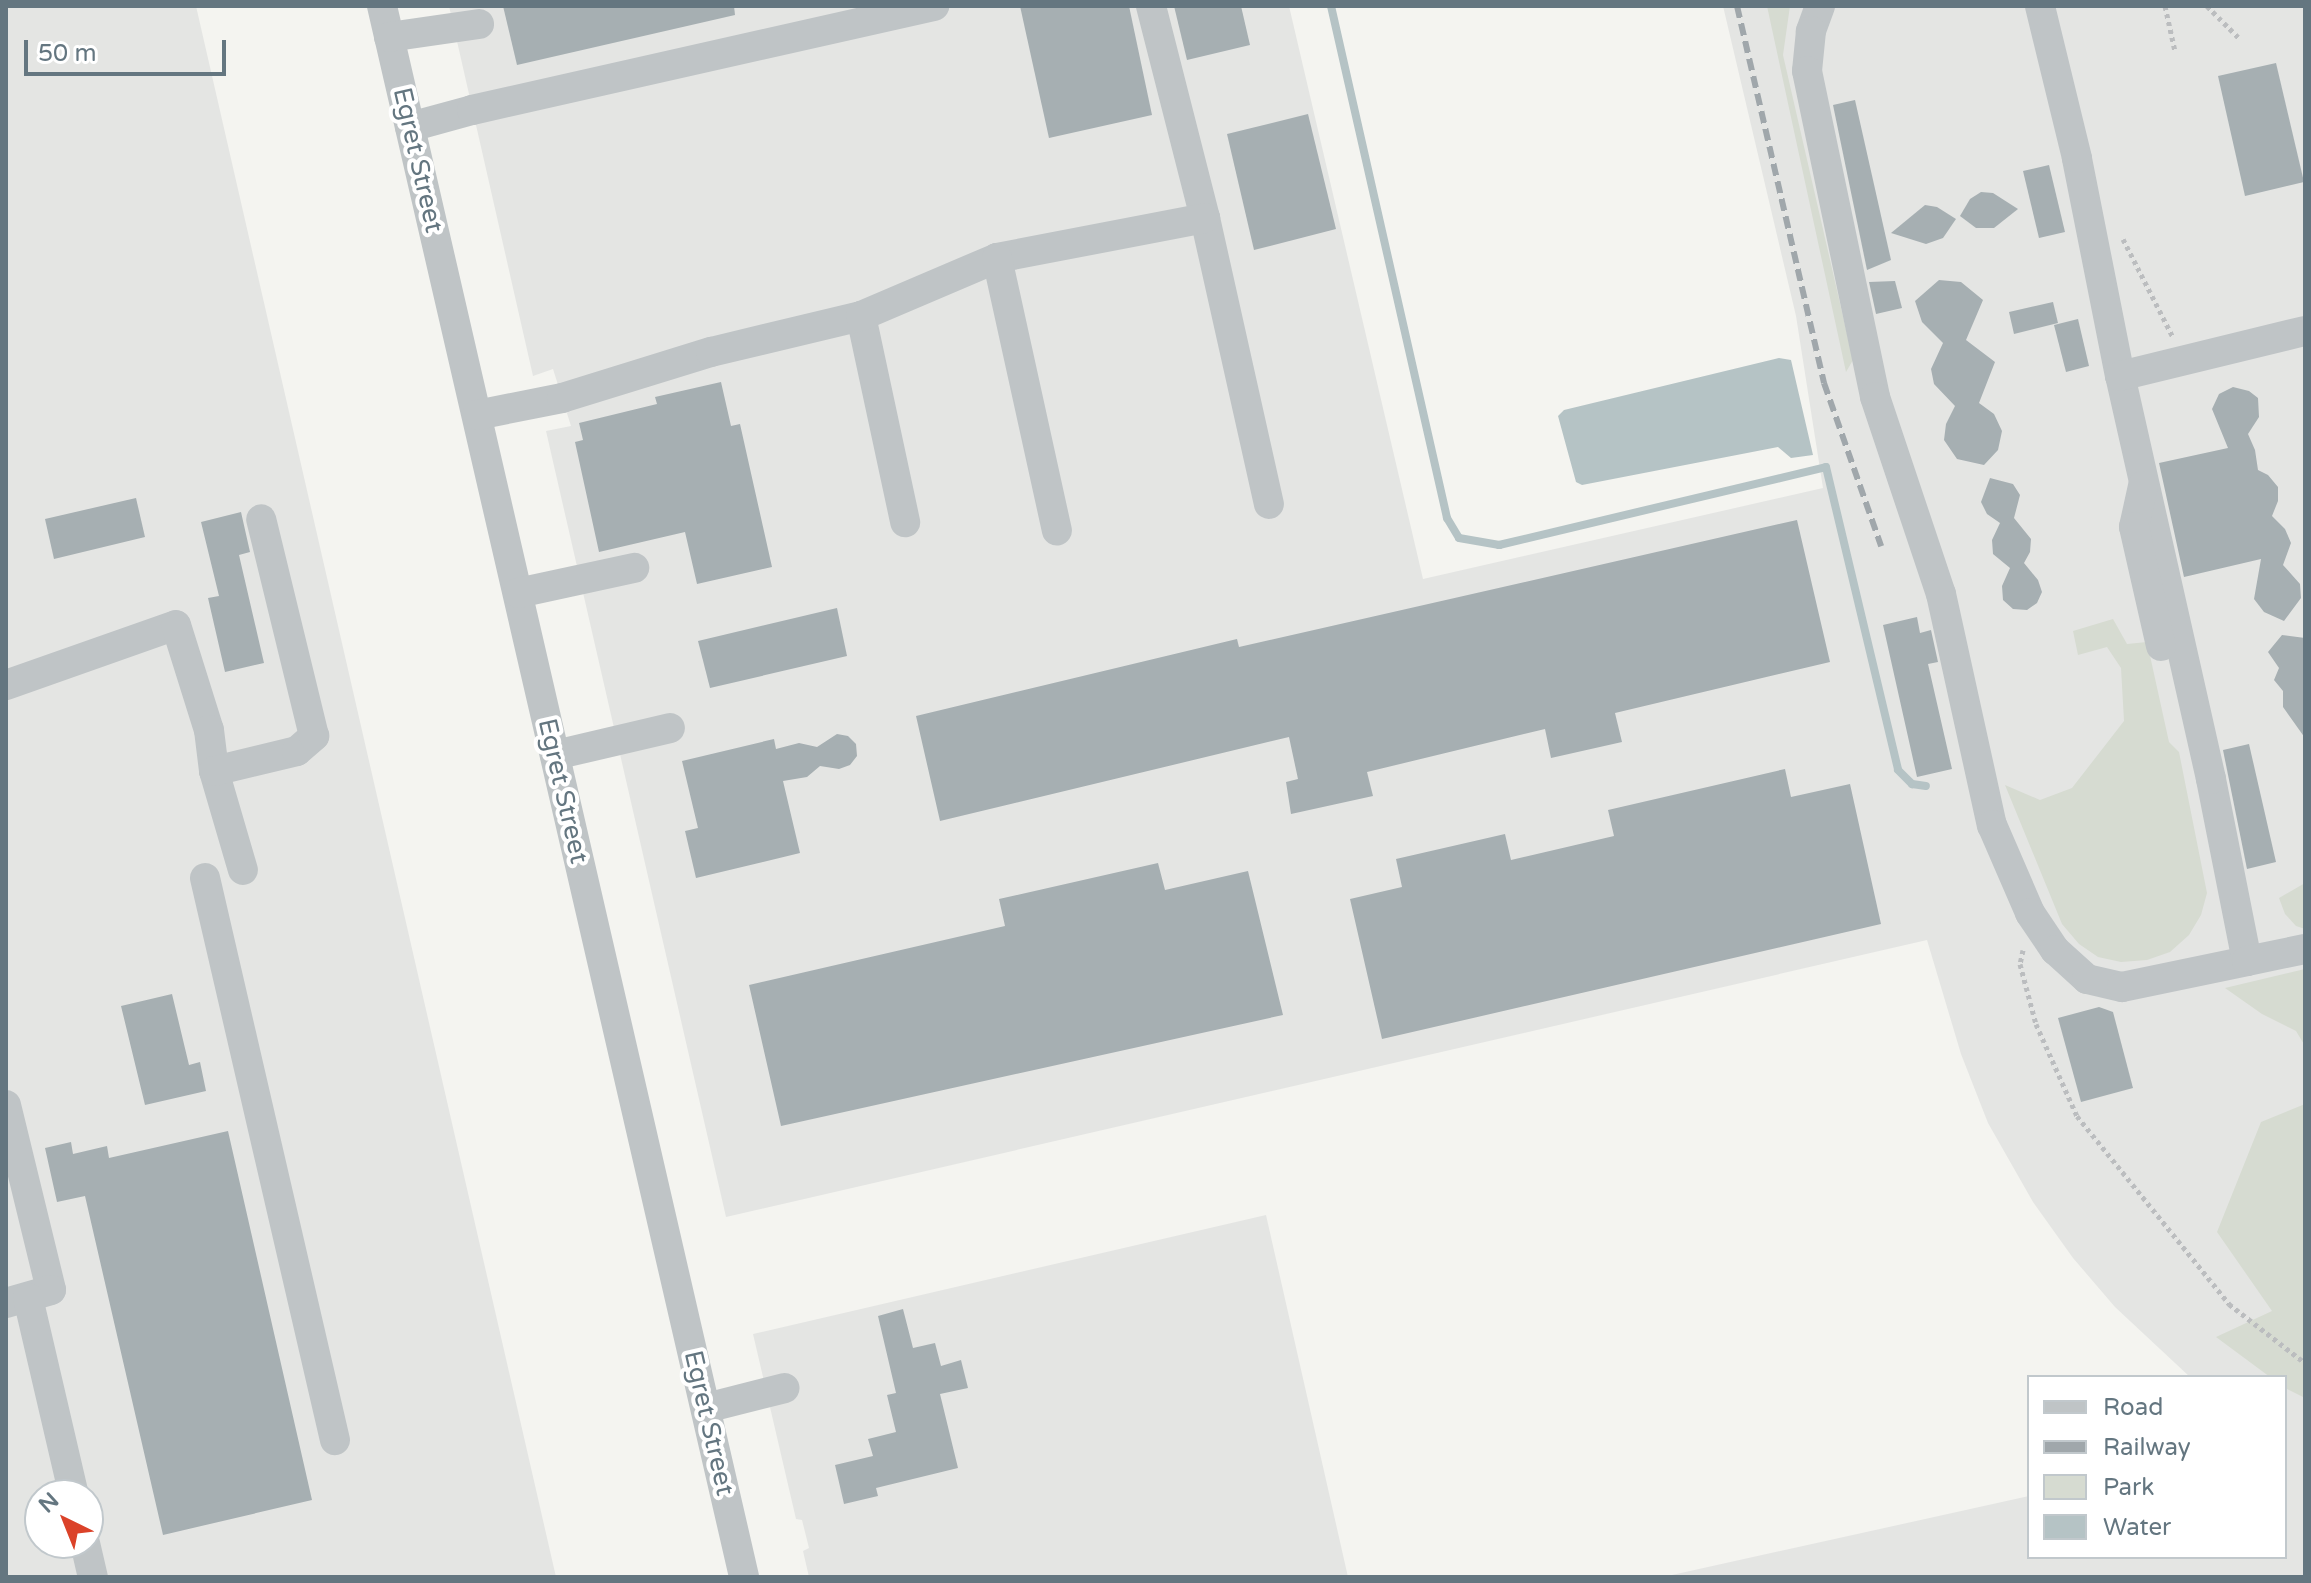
<!DOCTYPE html>
<html>
<head>
<meta charset="utf-8">
<style>
  body { margin:0 }
  #map { position:relative; width:2311px; height:1583px; overflow:hidden; background:#f4f4f0; font-family:"Varela Round",sans-serif }
  div>[style] { position:absolute }
  .built>* { inset:0; background:#e4e5e3 }
  .green>* { inset:0; background:#d6dbd1 }
  .water>* { inset:0; background:#b5c3c5 }
  .stream>* { height:8px; margin:-4px; padding:0 4px; transform-origin:4px; border-radius:4px; background:#b5c3c5 }
  .building>* { inset:0; background:#a6afb2 }
  .path>* { height:5px; margin-top:-2.5px; transform-origin:0; background:repeating-linear-gradient(90deg,#bbbdbf 0 4px,transparent 0 8px) }
  .minor>* { height:30px; margin:-15px; padding:0 15px; transform-origin:15px; border-radius:15px; background:#bfc4c6 }
  .rail>* { height:6px; margin-top:-3px; transform-origin:0; background:repeating-linear-gradient(90deg,#a0a7ab 0 12px,transparent 0 18px) }
  span { translate:-50% -50%; white-space:nowrap; text-align:center; line-height:1.15; -webkit-text-stroke:8px #fff; paint-order:stroke }
  .street-label { font-size:26px; color:#647680 }
  .frame { position:absolute; inset:0; border:8px solid #647680; pointer-events:none }
  .legend { position:absolute; left:2027px; top:1375px; width:260px; height:184px; box-sizing:border-box; background:#fff; border:2px solid #c1c8cc; margin:0; padding:10px 14px; list-style:none; font-size:24px; color:#647680 }
  .legend li { display:flex; align-items:center; gap:16px; height:40px }
  .legend b { width:40px; border:2px solid #c1c8cc }
  .north { position:absolute; left:24px; top:1479px; width:80px; height:80px; box-sizing:border-box; background:#fff; border:2px solid #c1c8cc; border-radius:50%; rotate:317deg; font-size:22px; font-weight:700; line-height:32px; text-align:center; color:#647680 }
  .north::after { content:''; display:block; margin:auto; width:28px; height:36px; background:#db4229; clip-path:polygon(50% 0,100% 100%,50% 72%,0 100%) }
  .scale { position:absolute; left:24px; top:40px; width:202px; height:36px; box-sizing:border-box; border:4px solid #647680; border-top:0; padding-left:10px; font-size:24px; line-height:28px; white-space:nowrap; color:#647680; -webkit-text-stroke:6px #fff; paint-order:stroke }
</style>
</head>
<body>
<div id="map">
  <div class="built">
    <div style="clip-path:polygon(evenodd,6px 6px,196px 6px,556px 1577px,6px 1577px,6px 6px,40px 1495px,88px 1495px,88px 1543px,40px 1543px,40px 1495px)"></div>
    <div style="clip-path:polygon(449px 6px,1289px 6px,1423px 579px,1823px 488px,1796px 316px,1723px 6px,2305px 6px,2305px 1577px,1663px 1577px,2029px 1496px,2029px 1557px,2285px 1557px,2285px 1377px,2190px 1377px,2115px 1307px,2073px 1258px,2033px 1202px,1988px 1123px,1961px 1054px,1927px 940px,726px 1217px,546px 431px,571px 426px,553px 369px,533px 376px)"></div>
    <div style="clip-path:polygon(1266px 1215px,1348px 1577px,809px 1577px,803px 1551px,809px 1548px,802px 1520px,796px 1519px,753px 1334px)"></div>
  </div>
  <div class="green">
    <div style="clip-path:polygon(1767px 6px,1790px 6px,1783px 55px,1853px 360px,1846px 372px)"></div>
    <div style="clip-path:polygon(2113px 619px,2127px 644px,2147px 642px,2169px 742px,2179px 752px,2207px 893px,2201px 915px,2189px 935px,2170px 952px,2147px 960px,2121px 962px,2098px 957px,2079px 944px,2062px 924px,2005px 785px,2040px 800px,2072px 788px,2124px 721px,2121px 668px,2107px 647px,2078px 655px,2073px 631px)"></div>
    <div style="clip-path:polygon(2305px 883px,2305px 929px,2296px 926px,2285px 914px,2279px 898px)"></div>
    <div style="clip-path:polygon(2305px 969px,2305px 1046px,2296px 1031px,2262px 1014px,2225px 988px)"></div>
    <div style="clip-path:polygon(2305px 1104px,2305px 1398px,2285px 1388px,2285px 1377px,2270px 1377px,2216px 1337px,2272px 1311px,2217px 1232px,2261px 1122px)"></div>
  </div>
  <div class="water">
    <div style="clip-path:polygon(1779px 358px,1791px 360px,1813px 455px,1791px 458px,1778px 447px,1582px 485px,1576px 482px,1558px 416px,1564px 410px)"></div>
  </div>
  <div class="stream">
    <div style="left:1331px;top:6px;width:525px;rotate:77.23deg"></div>
    <div style="left:1447px;top:518px;width:23px;rotate:59deg"></div>
    <div style="left:1459px;top:538px;width:41px;rotate:9.9deg"></div>
    <div style="left:1499px;top:545px;width:336px;rotate:-13.4deg"></div>
    <div style="left:1826px;top:467px;width:311px;rotate:76.6deg"></div>
    <div style="left:1898px;top:770px;width:20px;rotate:45deg"></div>
    <div style="left:1912px;top:784px;width:14px;rotate:8deg"></div>
  </div>
  <div class="building">
    <div style="clip-path:polygon(503px 6px,734px 6px,735px 15px,517px 65px)"></div>
    <div style="clip-path:polygon(1020px 6px,1129px 6px,1152px 115px,1049px 138px)"></div>
    <div style="clip-path:polygon(1174px 6px,1241px 6px,1250px 45px,1187px 60px)"></div>
    <div style="clip-path:polygon(2276px 63px,2304px 182px,2245px 196px,2218px 76px)"></div>
    <div style="clip-path:polygon(1855px 100px,1891px 260px,1867px 270px,1833px 105px)"></div>
    <div style="clip-path:polygon(1308px 114px,1336px 229px,1254px 250px,1227px 134px)"></div>
    <div style="clip-path:polygon(2049px 165px,2065px 232px,2039px 238px,2023px 171px)"></div>
    <div style="clip-path:polygon(1981px 192px,1993px 193px,2018px 209px,1994px 228px,1976px 228px,1960px 216px,1970px 199px)"></div>
    <div style="clip-path:polygon(1925px 205px,1937px 207px,1956px 219px,1943px 238px,1926px 244px,1891px 233px)"></div>
    <div style="clip-path:polygon(1939px 280px,1961px 282px,1983px 300px,1966px 340px,1995px 362px,1979px 403px,1994px 414px,2002px 431px,1998px 450px,1984px 465px,1957px 459px,1944px 440px,1946px 424px,1955px 406px,1934px 384px,1931px 369px,1943px 343px,1922px 322px,1915px 301px)"></div>
    <div style="clip-path:polygon(1895px 281px,1902px 308px,1876px 314px,1869px 282px)"></div>
    <div style="clip-path:polygon(2053px 302px,2058px 323px,2014px 334px,2009px 312px)"></div>
    <div style="clip-path:polygon(2078px 319px,2089px 366px,2066px 372px,2054px 325px)"></div>
    <div style="clip-path:polygon(721px 382px,731px 426px,740px 424px,772px 567px,697px 584px,685px 532px,599px 552px,575px 442px,583px 440px,579px 423px,657px 404px,655px 397px)"></div>
    <div style="clip-path:polygon(2233px 387px,2249px 391px,2258px 398px,2259px 417px,2248px 434px,2255px 450px,2258px 470px,2268px 475px,2278px 487px,2278px 501px,2272px 516px,2285px 529px,2291px 543px,2283px 565px,2300px 584px,2301px 598px,2284px 621px,2264px 612px,2254px 599px,2261px 559px,2184px 577px,2159px 463px,2228px 448px,2212px 409px,2219px 394px)"></div>
    <div style="clip-path:polygon(1990px 478px,2013px 484px,2020px 495px,2014px 518px,2031px 539px,2030px 552px,2024px 563px,2038px 580px,2042px 592px,2037px 603px,2027px 610px,2013px 609px,2003px 600px,2002px 586px,2010px 568px,1993px 554px,1992px 540px,2000px 523px,1987px 514px,1981px 502px)"></div>
    <div style="clip-path:polygon(136px 498px,145px 537px,54px 559px,45px 519px)"></div>
    <div style="clip-path:polygon(241px 512px,250px 552px,239px 555px,264px 663px,225px 672px,208px 598px,219px 596px,201px 522px)"></div>
    <div style="clip-path:polygon(1797px 520px,1830px 662px,1615px 713px,1622px 742px,1551px 758px,1545px 729px,1367px 772px,1373px 796px,1291px 814px,1286px 782px,1298px 779px,1289px 737px,940px 821px,916px 716px,1237px 639px,1239px 647px)"></div>
    <div style="clip-path:polygon(837px 608px,847px 656px,710px 688px,698px 641px)"></div>
    <div style="clip-path:polygon(1917px 617px,1920px 633px,1931px 630px,1938px 662px,1928px 664px,1952px 769px,1917px 777px,1883px 625px)"></div>
    <div style="clip-path:polygon(2282px 635px,2305px 638px,2305px 738px,2283px 707px,2283px 691px,2274px 680px,2279px 668px,2268px 652px)"></div>
    <div style="clip-path:polygon(837px 734px,848px 736px,856px 744px,857px 756px,850px 765px,839px 769px,820px 766px,807px 777px,783px 781px,800px 853px,696px 878px,685px 831px,698px 828px,682px 761px,774px 739px,776px 749px,799px 743px,817px 747px)"></div>
    <div style="clip-path:polygon(2249px 744px,2276px 862px,2247px 869px,2223px 750px)"></div>
    <div style="clip-path:polygon(1785px 769px,1791px 797px,1850px 784px,1881px 924px,1382px 1039px,1350px 899px,1402px 887px,1396px 859px,1505px 834px,1511px 860px,1614px 836px,1608px 810px)"></div>
    <div style="clip-path:polygon(1158px 863px,1165px 890px,1248px 871px,1283px 1015px,781px 1126px,749px 985px,1005px 926px,999px 899px)"></div>
    <div style="clip-path:polygon(172px 994px,189px 1065px,200px 1062px,206px 1091px,145px 1105px,121px 1006px)"></div>
    <div style="clip-path:polygon(2099px 1007px,2113px 1012px,2133px 1088px,2081px 1102px,2058px 1018px)"></div>
    <div style="clip-path:polygon(228px 1131px,312px 1500px,163px 1535px,85px 1196px,57px 1202px,45px 1148px,71px 1142px,73px 1154px,107px 1146px,109px 1158px)"></div>
    <div style="clip-path:polygon(903px 1309px,913px 1348px,935px 1343px,941px 1366px,961px 1360px,968px 1388px,940px 1394px,958px 1468px,876px 1488px,878px 1496px,844px 1504px,835px 1465px,873px 1456px,868px 1439px,896px 1432px,887px 1395px,896px 1393px,878px 1316px)"></div>
  </div>
  <div class="path">
    <div style="left:2165px;top:6px;width:46px;rotate:77.5deg"></div>
    <div style="left:2207px;top:6px;width:44px;rotate:45deg"></div>
    <div style="left:2123px;top:239px;width:110px;rotate:63deg"></div>
    <div style="left:2023px;top:950px;width:14px;rotate:102deg"></div>
    <div style="left:2020px;top:964px;width:62px;rotate:75.1deg"></div>
    <div style="left:2036px;top:1024px;width:101px;rotate:66deg"></div>
    <div style="left:2077px;top:1116px;width:242px;rotate:51deg"></div>
    <div style="left:2229px;top:1304px;width:96px;rotate:37.8deg"></div>
  </div>
  <div class="minor">
    <div style="left:382px;top:6px;width:1612px;rotate:77.02deg"></div>
    <div style="left:1151px;top:6px;width:219px;rotate:75.7deg"></div>
    <div style="left:1205px;top:218px;width:293px;rotate:77.4deg"></div>
    <div style="left:1820px;top:6px;width:27px;rotate:110deg"></div>
    <div style="left:1811px;top:31px;width:40px;rotate:95.7deg"></div>
    <div style="left:1807px;top:71px;width:333px;rotate:78.2deg"></div>
    <div style="left:1875px;top:397px;width:208px;rotate:71.5deg"></div>
    <div style="left:1941px;top:594px;width:237px;rotate:77.6deg"></div>
    <div style="left:1992px;top:825px;width:96px;rotate:66.6deg"></div>
    <div style="left:2030px;top:913px;width:45px;rotate:56deg"></div>
    <div style="left:2055px;top:950px;width:43px;rotate:42.2deg"></div>
    <div style="left:2087px;top:979px;width:36px;rotate:13deg"></div>
    <div style="left:2122px;top:987px;width:128px;rotate:-11.7deg"></div>
    <div style="left:2247px;top:961px;width:186px;rotate:-101.2deg"></div>
    <div style="left:2211px;top:779px;width:413px;rotate:-102.7deg"></div>
    <div style="left:2120px;top:376px;width:222px;rotate:-101.2deg"></div>
    <div style="left:2077px;top:158px;width:156px;rotate:-103.7deg"></div>
    <div style="left:389px;top:37px;width:91px;rotate:-8.2deg"></div>
    <div style="left:410px;top:127px;width:64px;rotate:-15.3deg"></div>
    <div style="left:472px;top:110px;width:474px;rotate:-12.7deg"></div>
    <div style="left:997px;top:258px;width:212px;rotate:-10.9deg"></div>
    <div style="left:861px;top:316px;width:211px;rotate:77.9deg"></div>
    <div style="left:2120px;top:376px;width:190px;rotate:-13.7deg"></div>
    <div style="left:477px;top:415px;width:87px;rotate:-11.3deg"></div>
    <div style="left:562px;top:398px;width:156px;rotate:-17.2deg"></div>
    <div style="left:711px;top:352px;width:154px;rotate:-13.5deg"></div>
    <div style="left:861px;top:316px;width:148px;rotate:-23.1deg"></div>
    <div style="left:997px;top:258px;width:279px;rotate:77.6deg"></div>
    <div style="left:2143px;top:486px;width:42px;rotate:102.4deg"></div>
    <div style="left:2134px;top:527px;width:122px;rotate:77.2deg"></div>
    <div style="left:518px;top:593px;width:119px;rotate:-12.2deg"></div>
    <div style="left:6px;top:685px;width:180px;rotate:-19.4deg"></div>
    <div style="left:176px;top:625px;width:110px;rotate:72.6deg"></div>
    <div style="left:209px;top:730px;width:41px;rotate:83deg"></div>
    <div style="left:214px;top:771px;width:103px;rotate:73.7deg"></div>
    <div style="left:555px;top:755px;width:118px;rotate:-13.2deg"></div>
    <div style="left:214px;top:771px;width:85px;rotate:-13.5deg"></div>
    <div style="left:297px;top:751px;width:23px;rotate:-41deg"></div>
    <div style="left:314px;top:736px;width:223px;rotate:-103.7deg"></div>
    <div style="left:205px;top:878px;width:577px;rotate:76.98deg"></div>
    <div style="left:2247px;top:961px;width:59px;rotate:-11.7deg"></div>
    <div style="left:6px;top:1105px;width:190px;rotate:76.3deg"></div>
    <div style="left:51px;top:1290px;width:47px;rotate:163.9deg"></div>
    <div style="left:28px;top:1298px;width:202px;rotate:76.9deg"></div>
    <div style="left:706px;top:1408px;width:81px;rotate:-14.2deg"></div>
    <div style="left:85px;top:1543px;width:35px;rotate:77deg"></div>
  </div>
  <div class="rail">
    <div style="left:1737px;top:6px;width:387px;rotate:77deg"></div>
    <div style="left:1824px;top:383px;width:173px;rotate:70.7deg"></div>
  </div>
  <div class="street-label">
    <span style="left:418px;top:160px;rotate:77deg">Egret Street</span>
    <span style="left:563px;top:791px;rotate:77deg">Egret Street</span>
    <span style="left:709px;top:1423px;rotate:77deg">Egret Street</span>
  </div>
  <div class="frame"></div>
  <ul class="legend">
  <li><b style="height:10px;background:#bfc4c6"></b>Road</li>
  <li><b style="height:10px;background:#a0a7ab"></b>Railway</li>
  <li><b style="height:22px;background:#d6dbd1"></b>Park</li>
  <li><b style="height:22px;background:#b5c3c5"></b>Water</li>
  </ul>
  <div class="north">N</div>
  <div class="scale">50 m</div>
</div>
</body>
</html>
